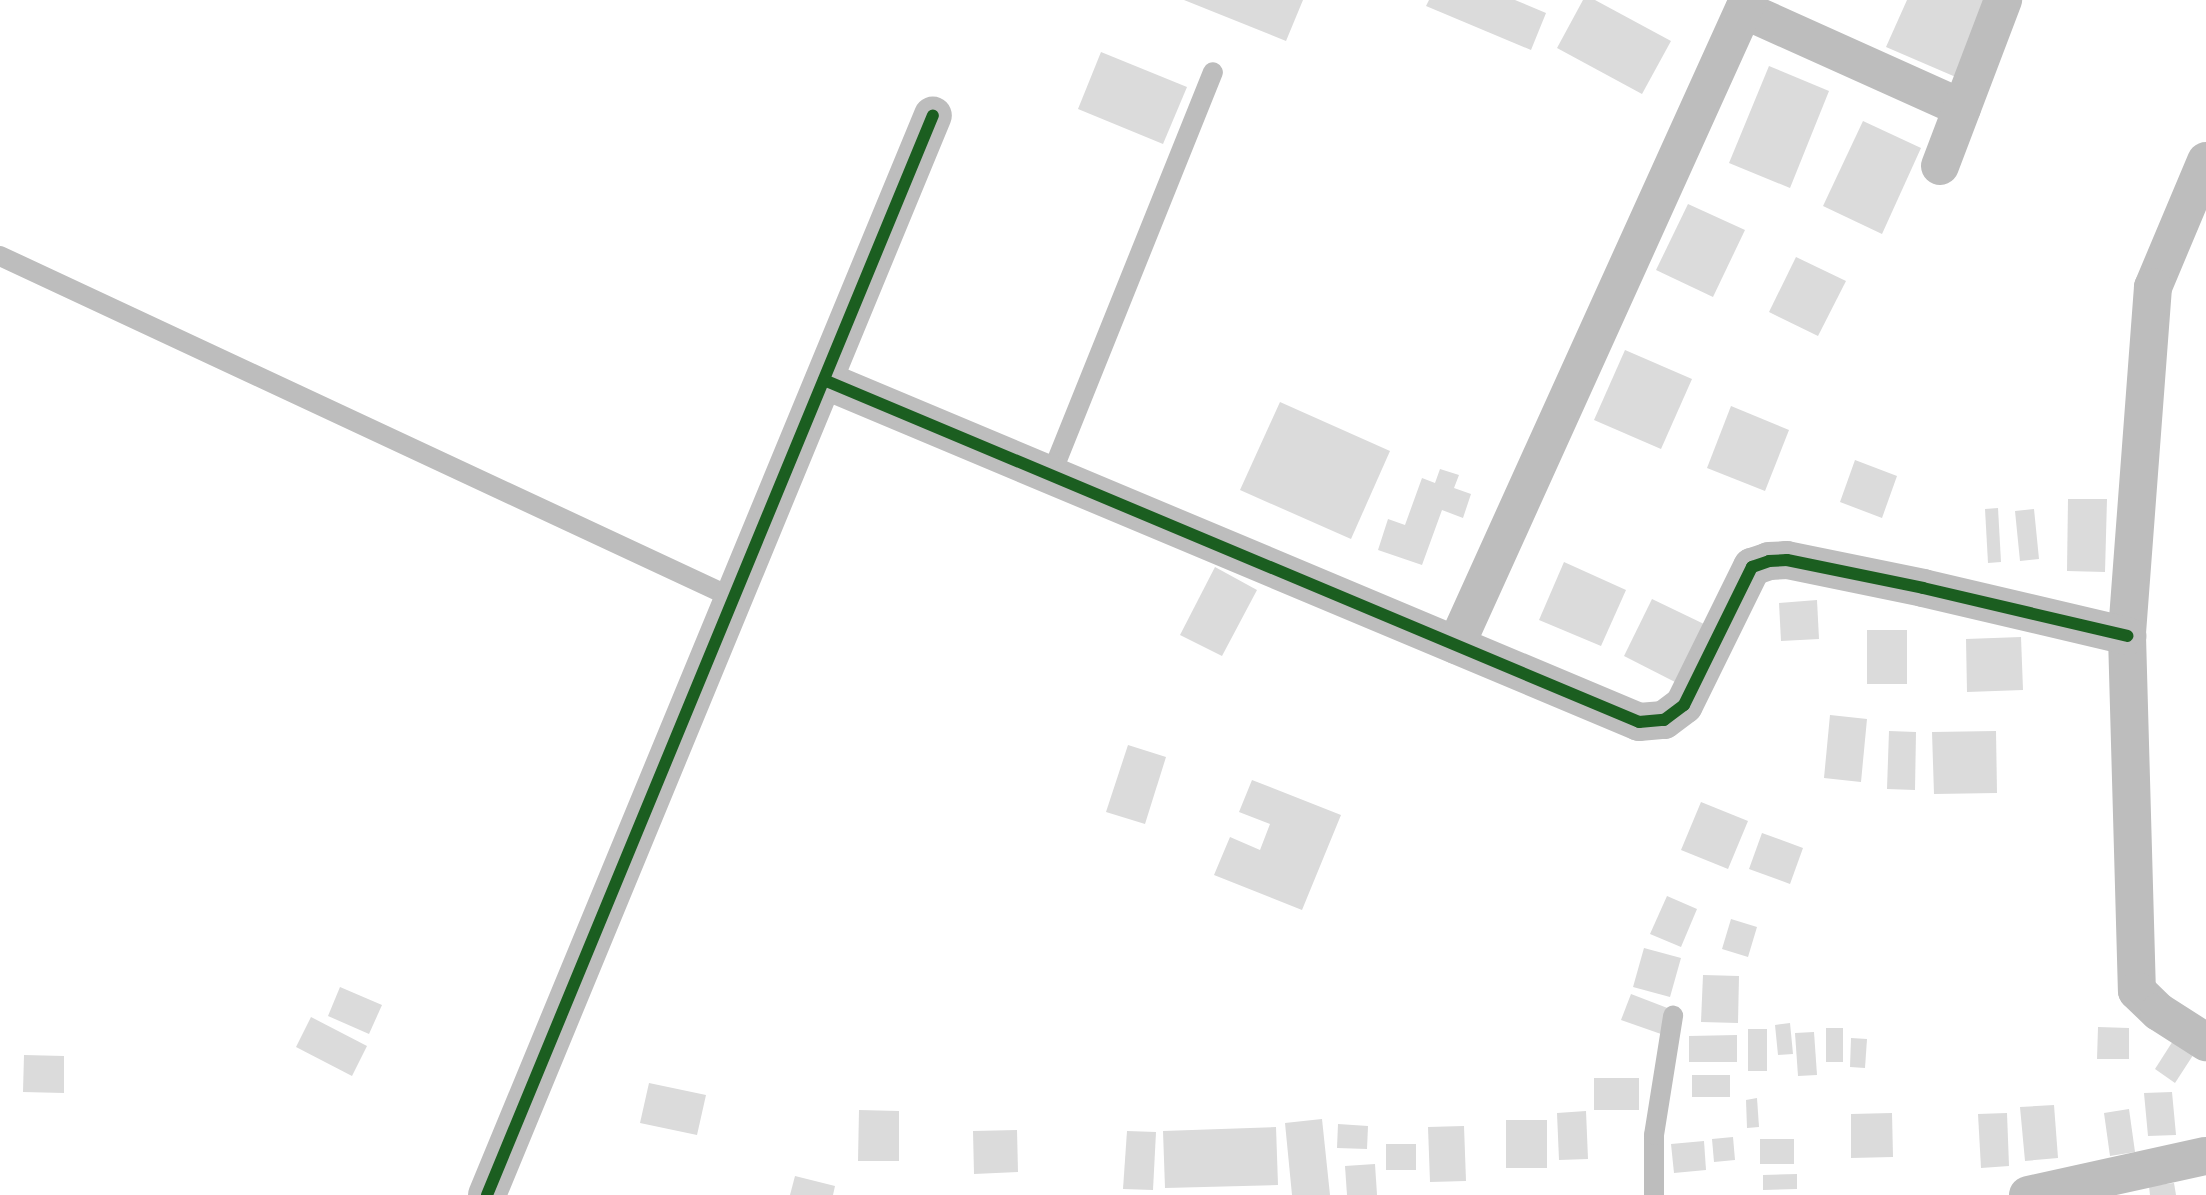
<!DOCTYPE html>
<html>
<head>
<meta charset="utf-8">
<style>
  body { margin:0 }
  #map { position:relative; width:2206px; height:1195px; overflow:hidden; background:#fff; font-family:Karla,sans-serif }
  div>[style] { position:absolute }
  .building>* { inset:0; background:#dbdbdb }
  .service>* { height:20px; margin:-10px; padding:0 10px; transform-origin:10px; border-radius:10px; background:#bdbdbd }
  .minor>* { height:38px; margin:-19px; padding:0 19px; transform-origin:19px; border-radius:19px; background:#bdbdbd }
  .cycleway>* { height:12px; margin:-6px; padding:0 6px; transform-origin:6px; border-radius:6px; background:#1b5e20 }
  span { translate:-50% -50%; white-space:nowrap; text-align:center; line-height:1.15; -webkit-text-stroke:9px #fff; paint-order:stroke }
</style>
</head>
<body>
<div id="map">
  <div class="building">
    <div style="clip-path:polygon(1184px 0,1303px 0,1286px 41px)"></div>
    <div style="clip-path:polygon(1429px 0,1515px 0,1546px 13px,1531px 50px,1426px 6px)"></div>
    <div style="clip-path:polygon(1583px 0,1595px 0,1671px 41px,1642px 94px,1557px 48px)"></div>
    <div style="clip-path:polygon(1907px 0,2000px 0,1965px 81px,1886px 47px)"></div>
    <div style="clip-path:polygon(1101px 52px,1187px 87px,1163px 144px,1078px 109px)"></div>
    <div style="clip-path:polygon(1769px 66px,1829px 91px,1790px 188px,1729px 163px)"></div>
    <div style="clip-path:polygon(1863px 121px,1921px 148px,1882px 234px,1823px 206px)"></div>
    <div style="clip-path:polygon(1688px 204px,1745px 230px,1713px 297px,1656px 270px)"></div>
    <div style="clip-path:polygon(1796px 257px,1846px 281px,1818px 336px,1769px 312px)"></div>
    <div style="clip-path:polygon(1625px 350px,1692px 379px,1661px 449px,1594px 420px)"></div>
    <div style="clip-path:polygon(1280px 402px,1390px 451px,1351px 539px,1240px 490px)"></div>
    <div style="clip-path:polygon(1731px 406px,1789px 430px,1765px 491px,1707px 468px)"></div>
    <div style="clip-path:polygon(1855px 460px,1897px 476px,1882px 518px,1840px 502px)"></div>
    <div style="clip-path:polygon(1440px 469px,1459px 475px,1454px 488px,1471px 494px,1463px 518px,1442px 510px,1422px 565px,1378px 550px,1388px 519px,1405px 525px,1422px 478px,1435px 483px)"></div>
    <div style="clip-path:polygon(2068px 499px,2107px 499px,2105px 572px,2067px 571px)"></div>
    <div style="clip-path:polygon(1998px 508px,2001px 562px,1988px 563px,1985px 509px)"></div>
    <div style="clip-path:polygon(2034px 509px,2039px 559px,2020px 561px,2015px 511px)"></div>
    <div style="clip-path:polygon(1564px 562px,1626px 590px,1601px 646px,1539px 620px)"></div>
    <div style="clip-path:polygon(1215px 567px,1257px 590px,1222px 656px,1180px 635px)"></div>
    <div style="clip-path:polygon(1652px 599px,1704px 624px,1675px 682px,1624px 656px)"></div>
    <div style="clip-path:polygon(1817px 600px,1819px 639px,1781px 641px,1779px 603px)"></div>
    <div style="clip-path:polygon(1867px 630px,1907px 630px,1907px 684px,1867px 684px)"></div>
    <div style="clip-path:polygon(2021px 637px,2023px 690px,1967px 692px,1966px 639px)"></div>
    <div style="clip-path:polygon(1830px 715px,1867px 719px,1861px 782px,1824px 778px)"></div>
    <div style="clip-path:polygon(1889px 731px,1916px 732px,1915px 790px,1887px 789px)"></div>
    <div style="clip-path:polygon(1996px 731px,1997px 793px,1934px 794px,1932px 732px)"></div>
    <div style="clip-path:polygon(1128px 745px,1166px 757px,1145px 824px,1106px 812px)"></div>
    <div style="clip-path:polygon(1252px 780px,1341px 815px,1302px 910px,1214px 875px,1230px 837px,1260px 850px,1270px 824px,1239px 812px)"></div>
    <div style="clip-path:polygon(1701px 802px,1748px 821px,1728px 869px,1681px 850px)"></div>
    <div style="clip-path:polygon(1762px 833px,1803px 848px,1790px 884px,1749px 869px)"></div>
    <div style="clip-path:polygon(1667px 896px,1697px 909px,1681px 947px,1650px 934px)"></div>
    <div style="clip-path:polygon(1731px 919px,1757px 927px,1748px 957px,1722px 949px)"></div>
    <div style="clip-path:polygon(1644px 948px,1681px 958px,1670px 997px,1633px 987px)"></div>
    <div style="clip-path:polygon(1703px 975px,1739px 976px,1738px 1023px,1701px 1022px)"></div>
    <div style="clip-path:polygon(340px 987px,382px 1005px,369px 1034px,328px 1016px)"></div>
    <div style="clip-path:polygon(1631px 994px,1670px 1009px,1661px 1034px,1621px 1020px)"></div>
    <div style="clip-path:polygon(311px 1017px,367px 1046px,352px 1076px,296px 1047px)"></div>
    <div style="clip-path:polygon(1790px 1023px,1793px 1054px,1778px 1055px,1775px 1025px)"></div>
    <div style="clip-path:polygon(2098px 1027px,2129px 1028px,2129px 1059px,2097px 1059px)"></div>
    <div style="clip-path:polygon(1826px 1028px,1843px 1028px,1843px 1062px,1826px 1062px)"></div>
    <div style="clip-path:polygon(1748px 1029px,1767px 1029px,1767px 1071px,1748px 1071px)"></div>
    <div style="clip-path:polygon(1814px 1032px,1817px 1075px,1798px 1076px,1795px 1033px)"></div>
    <div style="clip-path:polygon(2178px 1033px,2199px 1046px,2175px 1083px,2155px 1069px)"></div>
    <div style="clip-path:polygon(1737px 1035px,1737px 1062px,1689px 1062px,1689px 1036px)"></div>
    <div style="clip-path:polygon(1851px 1038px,1867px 1039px,1865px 1068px,1850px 1067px)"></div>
    <div style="clip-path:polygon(24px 1055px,64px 1056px,64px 1093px,23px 1092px)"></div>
    <div style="clip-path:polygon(1692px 1075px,1730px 1075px,1730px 1097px,1692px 1097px)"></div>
    <div style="clip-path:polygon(1594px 1078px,1639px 1078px,1639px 1110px,1594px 1110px)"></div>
    <div style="clip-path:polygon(649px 1083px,706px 1095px,697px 1135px,640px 1123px)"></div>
    <div style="clip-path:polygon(2172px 1092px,2176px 1135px,2148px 1136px,2144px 1093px)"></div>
    <div style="clip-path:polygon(1757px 1098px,1759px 1127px,1747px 1128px,1746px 1100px)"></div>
    <div style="clip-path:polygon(2054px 1105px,2058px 1158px,2025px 1161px,2020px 1107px)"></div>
    <div style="clip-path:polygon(2129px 1109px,2135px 1152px,2110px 1156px,2104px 1113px)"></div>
    <div style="clip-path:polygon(859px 1110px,899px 1111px,899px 1161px,858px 1161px)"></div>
    <div style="clip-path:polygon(1586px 1111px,1588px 1159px,1559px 1160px,1557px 1113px)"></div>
    <div style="clip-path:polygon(1892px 1113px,1893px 1157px,1851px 1158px,1851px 1114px)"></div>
    <div style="clip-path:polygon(2007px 1113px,2009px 1166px,1981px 1168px,1978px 1114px)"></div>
    <div style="clip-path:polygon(1322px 1119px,1330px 1195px,1292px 1195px,1285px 1123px)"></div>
    <div style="clip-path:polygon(1506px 1120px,1547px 1120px,1547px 1168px,1506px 1168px)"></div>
    <div style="clip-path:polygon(1338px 1124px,1368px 1126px,1367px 1149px,1337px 1148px)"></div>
    <div style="clip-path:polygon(1464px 1126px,1466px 1181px,1430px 1182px,1428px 1127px)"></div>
    <div style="clip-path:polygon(1276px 1127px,1278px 1185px,1165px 1188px,1163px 1131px)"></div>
    <div style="clip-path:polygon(1017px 1130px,1018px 1172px,974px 1174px,973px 1131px)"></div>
    <div style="clip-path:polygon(1127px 1131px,1156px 1132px,1153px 1190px,1123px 1189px)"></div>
    <div style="clip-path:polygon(1733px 1137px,1735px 1160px,1714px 1162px,1712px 1139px)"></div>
    <div style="clip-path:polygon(1760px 1139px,1794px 1139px,1794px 1164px,1760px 1164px)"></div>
    <div style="clip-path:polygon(1704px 1141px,1706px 1170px,1674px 1173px,1671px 1144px)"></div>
    <div style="clip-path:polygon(1386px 1144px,1416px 1144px,1416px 1170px,1386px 1170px)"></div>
    <div style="clip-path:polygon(1375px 1164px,1377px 1195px,1347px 1195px,1345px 1166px)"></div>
    <div style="clip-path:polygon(1797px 1174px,1797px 1189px,1763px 1190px,1763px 1175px)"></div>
    <div style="clip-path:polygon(795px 1176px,835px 1186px,833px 1195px,790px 1195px)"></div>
    <div style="clip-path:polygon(2174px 1183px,2176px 1195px,2150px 1195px,2149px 1186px)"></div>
  </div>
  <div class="service">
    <div style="left:0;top:256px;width:809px;rotate:25.01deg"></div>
    <div style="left:1051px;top:475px;width:434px;rotate:-68.1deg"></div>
    <div style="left:1654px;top:1195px;width:60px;rotate:-90deg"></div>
    <div style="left:1654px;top:1135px;width:121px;rotate:-80.9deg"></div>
  </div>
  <div class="minor">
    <div style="left:1744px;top:10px;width:239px;rotate:24.2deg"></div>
    <div style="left:2206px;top:161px;width:137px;rotate:112.8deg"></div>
    <div style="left:2153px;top:287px;width:350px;rotate:94.3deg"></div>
    <div style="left:2127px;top:636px;width:355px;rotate:88.4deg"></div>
    <div style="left:2137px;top:991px;width:30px;rotate:44deg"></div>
    <div style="left:2159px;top:1012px;width:56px;rotate:32.6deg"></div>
    <div style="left:1940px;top:166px;width:178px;rotate:-69.2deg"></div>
    <div style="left:824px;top:380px;width:884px;rotate:22.76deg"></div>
    <div style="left:1639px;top:722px;width:25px;rotate:-5deg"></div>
    <div style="left:1664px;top:720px;width:25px;rotate:-37deg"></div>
    <div style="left:1684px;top:705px;width:154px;rotate:-63.8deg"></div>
    <div style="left:1752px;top:567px;width:18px;rotate:-19deg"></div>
    <div style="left:1769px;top:561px;width:18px;rotate:-3deg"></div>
    <div style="left:1787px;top:560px;width:139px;rotate:11.6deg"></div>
    <div style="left:1923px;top:588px;width:210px;rotate:13.2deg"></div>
    <div style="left:1456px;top:645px;width:708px;rotate:-65.64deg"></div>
    <div style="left:487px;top:1195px;width:1168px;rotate:-67.56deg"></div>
    <div style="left:2028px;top:1195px;width:182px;rotate:-12.4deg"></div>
  </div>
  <div class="cycleway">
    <div style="left:824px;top:380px;width:884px;rotate:22.76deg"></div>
    <div style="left:1639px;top:722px;width:25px;rotate:-5deg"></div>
    <div style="left:1664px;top:720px;width:25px;rotate:-37deg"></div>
    <div style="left:1684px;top:705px;width:154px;rotate:-63.8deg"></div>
    <div style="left:1752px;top:567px;width:18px;rotate:-19deg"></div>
    <div style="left:1769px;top:561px;width:18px;rotate:-3deg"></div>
    <div style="left:1787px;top:560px;width:139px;rotate:11.6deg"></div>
    <div style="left:1923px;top:588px;width:210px;rotate:13.2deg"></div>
    <div style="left:487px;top:1195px;width:1168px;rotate:-67.56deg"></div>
  </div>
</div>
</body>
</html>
